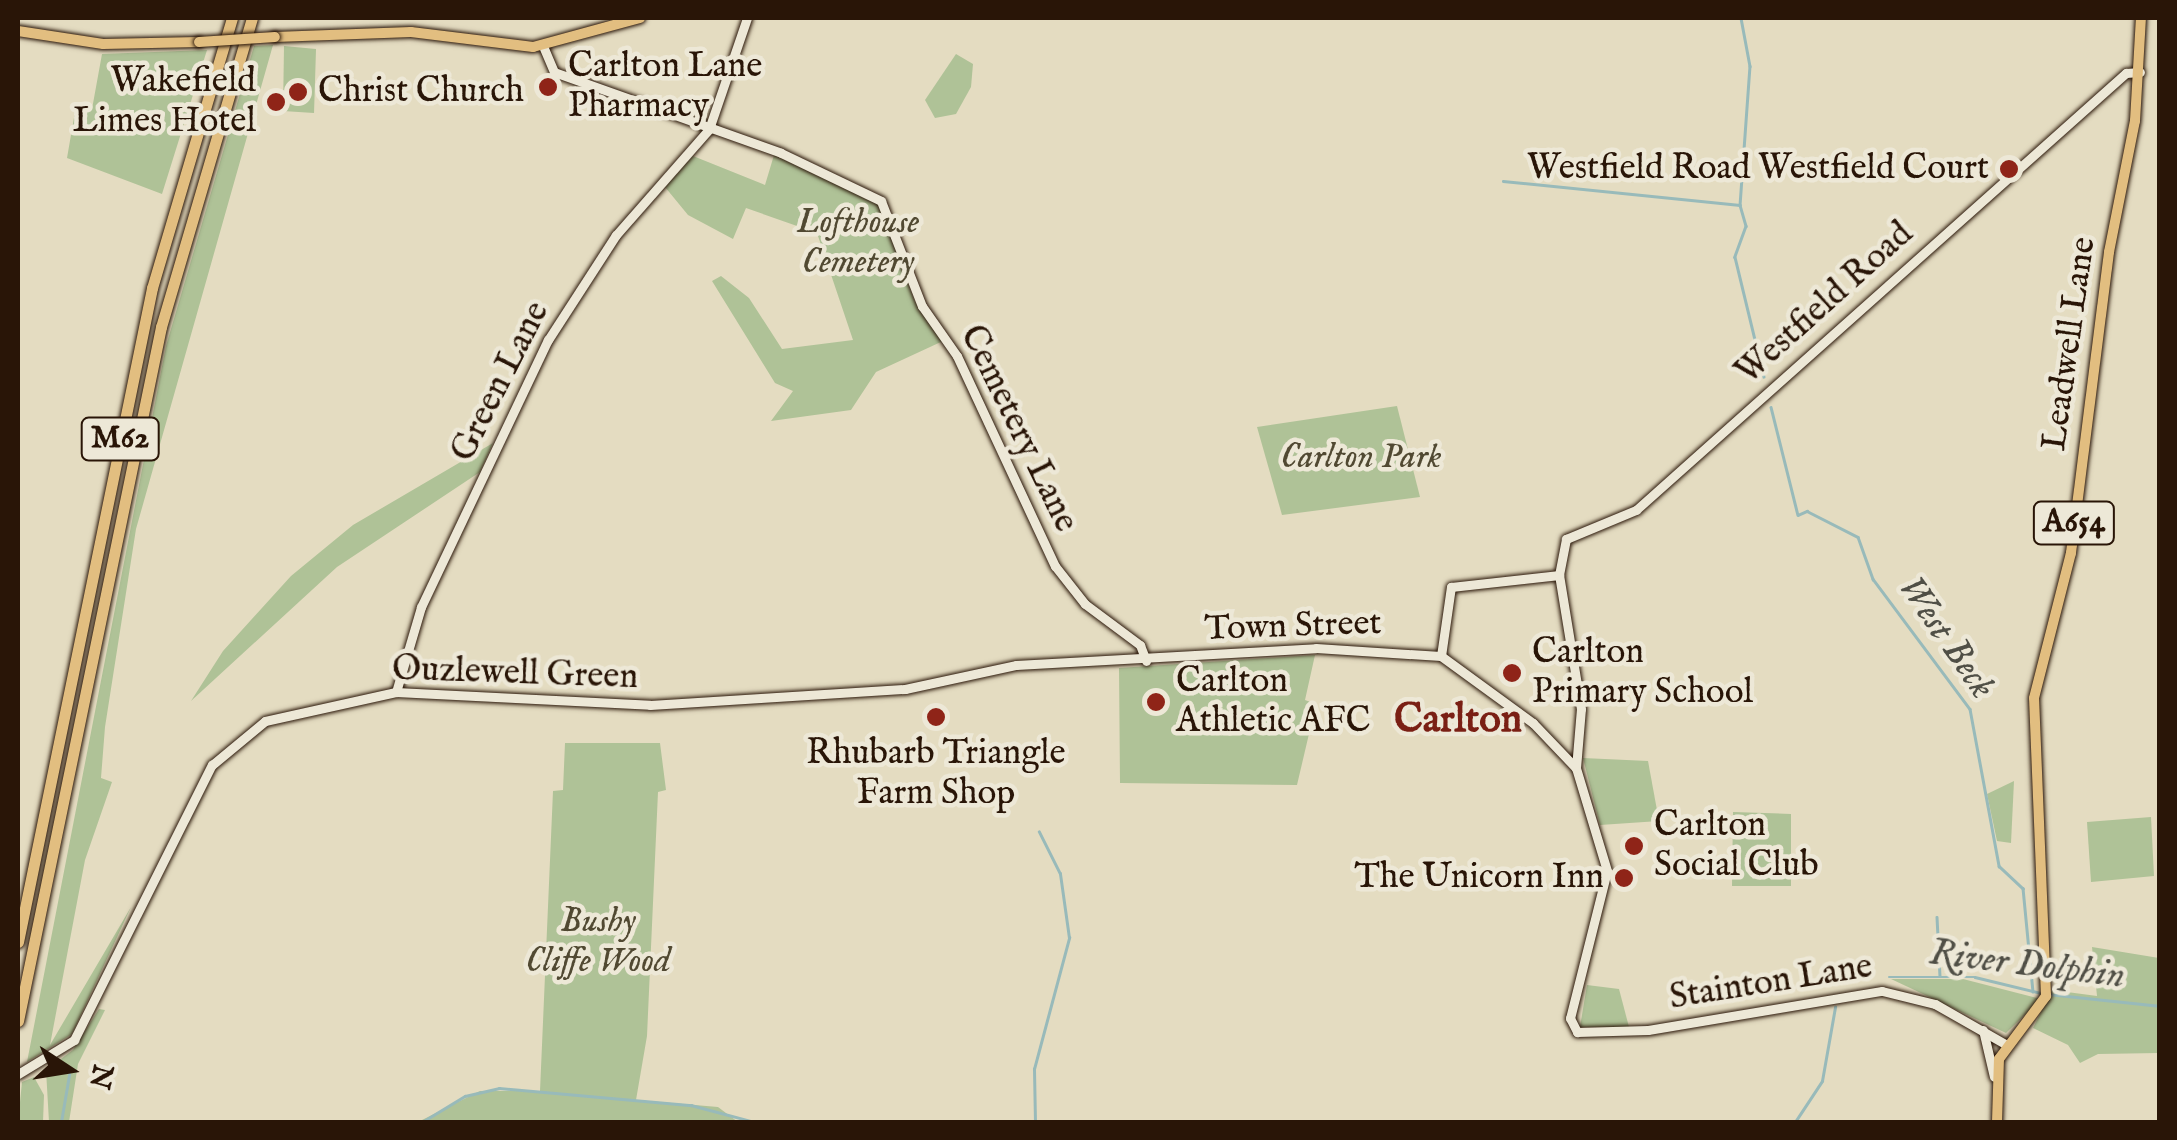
<!DOCTYPE html>
<html>
<head>
<meta charset="utf-8">
<style>
  body { margin:0 }
  #map { position:relative; width:2177px; height:1140px; overflow:hidden; background:#e4dcc1; font-family:"IM FELL English",serif }
  div>[style] { position:absolute }
  .green>* { inset:0; background:#afc297 }
  .stream>* { height:2.5px; margin:-1.25px; padding:0 1.25px; transform-origin:1.25px; border-radius:1.25px; background:#98baba }
  .roads { filter:drop-shadow(0 0 2px #291507) drop-shadow(0 0 2px #291507) }
  .secondary>* { height:9px; margin:-4.5px; padding:0 4.5px; transform-origin:4.5px; border-radius:4.5px; background:#ede8d7 }
  .primary>* { height:10px; margin:-5px; padding:0 5px; transform-origin:5px; border-radius:5px; background:#e2be80 }
  .highway>* { height:11px; margin:-5.5px; padding:0 5.5px; transform-origin:5.5px; border-radius:5.5px; background:#e2be80 }
  .bridges { filter:drop-shadow(0 0 2px #291507) drop-shadow(0 0 2px #291507) }
  .primary-bridge>* { height:10px; margin:-5px; padding:0 5px; transform-origin:5px; border-radius:5px; background:#e2be80 }
  .dots>* { width:28px; height:28px; translate:-50% -50%; box-sizing:border-box; border:5px solid #ede8d7; border-radius:50% }
  span { translate:-50% -50%; white-space:nowrap; text-align:center; line-height:1.15; -webkit-text-stroke:9px #ede8d7; paint-order:stroke }
  .shield-label span { padding:2px 8px; background:#ede8d7; border:2px solid; border-radius:8px; -webkit-text-stroke-width:0 }
  .shield-label { font-size:32px; color:#291507; font-weight:700 }
  .poi-label { font-size:35px; color:#291507 }
  .left { translate:0 -50%; text-align:left }
  .right { translate:-100% -50%; text-align:right }
  .park-label { font-size:35px; color:#514932; font-style:italic }
  .street-label { font-size:35px; color:#291507 }
  .water-label { font-size:38px; color:#504f46; font-style:italic }
  .quarter-label { font-size:40px; color:#7a1f14; font-weight:700 }
  .frame { position:absolute; inset:0; border:20px solid #291507; pointer-events:none }
  .north { position:absolute; left:20px; top:1020px; width:100px; height:100px; -webkit-text-stroke:8px #ede8d7; paint-order:stroke; rotate:102deg; font-size:28px; font-weight:700; line-height:40px; text-align:center; color:#291507 }
  .north::after { content:''; display:block; margin:auto; width:35px; height:45px; background:#291507; clip-path:polygon(50% 0,100% 100%,50% 72%,0 100%) }
</style>
</head>
<body>
<div id="map">
  <div class="green">
    <div style="clip-path:polygon(273px 45px,136px 529px,105px 727px,101px 778px,112px 782px,85px 860px,50px 1045px,131px 907px,72px 1034px,27px 1062px,166px 346px,254px 46px)"></div>
    <div style="clip-path:polygon(284px 46px,316px 49px,314px 113px,283px 111px)"></div>
    <div style="clip-path:polygon(207px 50px,162px 194px,67px 158px,76px 106px,92px 109px,102px 54px)"></div>
    <div style="clip-path:polygon(956px 54px,973px 64px,971px 87px,956px 114px,935px 118px,925px 100px)"></div>
    <div style="clip-path:polygon(774px 155px,878px 204px,915px 302px,943px 341px,876px 372px,851px 410px,771px 421px,793px 391px,775px 383px,712px 281px,721px 276px,749px 298px,782px 349px,853px 340px,817px 233px,746px 208px,733px 239px,688px 215px,665px 187px,693px 156px,765px 185px)"></div>
    <div style="clip-path:polygon(1397px 406px,1420px 497px,1282px 515px,1257px 427px)"></div>
    <div style="clip-path:polygon(493px 443px,480px 472px,337px 567px,191px 701px,223px 651px,291px 576px,353px 525px)"></div>
    <div style="clip-path:polygon(1315px 655px,1305px 700px,1316px 704px,1297px 785px,1120px 783px,1119px 668px)"></div>
    <div style="clip-path:polygon(565px 743px,660px 743px,666px 790px,658px 792px,647px 1036px,636px 1100px,718px 1107px,738px 1122px,418px 1122px,480px 1091px,540px 1091px,553px 791px,563px 790px)"></div>
    <div style="clip-path:polygon(1583px 758px,1648px 761px,1659px 821px,1600px 825px)"></div>
    <div style="clip-path:polygon(2014px 781px,2011px 843px,1997px 841px,1987px 794px)"></div>
    <div style="clip-path:polygon(1733px 812px,1791px 814px,1791px 886px,1732px 886px)"></div>
    <div style="clip-path:polygon(2151px 817px,2154px 876px,2091px 882px,2087px 822px)"></div>
    <div style="clip-path:polygon(2092px 947px,2159px 958px,2159px 1053px,2098px 1054px,2080px 1063px,2068px 1045px,2033px 1028px,2052px 990px,2097px 996px)"></div>
    <div style="clip-path:polygon(1891px 979px,1963px 979px,2041px 999px,2006px 1033px)"></div>
    <div style="clip-path:polygon(1587px 985px,1619px 989px,1629px 1027px,1580px 1027px)"></div>
    <div style="clip-path:polygon(99px 1009px,105px 1010px,78px 1064px,69px 1122px,49px 1122px,46px 1070px,73px 1050px)"></div>
    <div style="clip-path:polygon(34px 1077px,44px 1095px,43px 1122px,18px 1122px,22px 1082px)"></div>
  </div>
  <div class="stream">
    <div style="left:1741px;top:18px;width:49px;rotate:79.4deg"></div>
    <div style="left:1750px;top:66px;width:139px;rotate:94.1deg"></div>
    <div style="left:1740px;top:205px;width:22px;rotate:74deg"></div>
    <div style="left:1746px;top:226px;width:33px;rotate:110deg"></div>
    <div style="left:1735px;top:257px;width:123px;rotate:76.4deg"></div>
    <div style="left:1503px;top:181px;width:238px;rotate:5.8deg"></div>
    <div style="left:1771px;top:407px;width:111px;rotate:76deg"></div>
    <div style="left:1798px;top:515px;width:10px;rotate:-24deg"></div>
    <div style="left:1807px;top:511px;width:57px;rotate:27deg"></div>
    <div style="left:1858px;top:537px;width:45px;rotate:70.3deg"></div>
    <div style="left:1873px;top:579px;width:162px;rotate:53.3deg"></div>
    <div style="left:1970px;top:709px;width:160px;rotate:79.5deg"></div>
    <div style="left:1999px;top:866px;width:33px;rotate:43deg"></div>
    <div style="left:2023px;top:888px;width:104px;rotate:84.5deg"></div>
    <div style="left:1937px;top:917px;width:59px;rotate:87.1deg"></div>
    <div style="left:1889px;top:977px;width:86px"></div>
    <div style="left:1975px;top:977px;width:68px;rotate:13.6deg"></div>
    <div style="left:2048px;top:994px;width:113px;rotate:6.1deg"></div>
    <div style="left:61px;top:1122px;width:48px;rotate:-80.3deg"></div>
    <div style="left:422px;top:1122px;width:50px;rotate:-31.2deg"></div>
    <div style="left:465px;top:1096px;width:35px;rotate:-13deg"></div>
    <div style="left:499px;top:1088px;width:193px;rotate:5.1deg"></div>
    <div style="left:691px;top:1105px;width:66px;rotate:14.9deg"></div>
    <div style="left:1035px;top:1122px;width:53px;rotate:-91.1deg"></div>
    <div style="left:1034px;top:1069px;width:136px;rotate:-75deg"></div>
    <div style="left:1069px;top:938px;width:65px;rotate:-98deg"></div>
    <div style="left:1060px;top:874px;width:47px;rotate:-116.6deg"></div>
    <div style="left:1795px;top:1122px;width:49px;rotate:-56.6deg"></div>
    <div style="left:1822px;top:1081px;width:75px;rotate:-80deg"></div>
  </div>
  <div class="roads">
    <div class="secondary">
      <div style="left:543px;top:46px;width:28px;rotate:67deg"></div>
      <div style="left:554px;top:72px;width:241px;rotate:19.6deg"></div>
      <div style="left:781px;top:153px;width:111px;rotate:25.6deg"></div>
      <div style="left:881px;top:201px;width:113px;rotate:68.7deg"></div>
      <div style="left:922px;top:306px;width:61px;rotate:55deg"></div>
      <div style="left:957px;top:356px;width:232px;rotate:65deg"></div>
      <div style="left:1055px;top:566px;width:48px;rotate:51.7deg"></div>
      <div style="left:1085px;top:604px;width:69px;rotate:36.7deg"></div>
      <div style="left:1140px;top:645px;width:17px;rotate:69deg"></div>
      <div style="left:1441px;top:656px;width:70px;rotate:-81.8deg"></div>
      <div style="left:1451px;top:587px;width:109px;rotate:-6.3deg"></div>
      <div style="left:396px;top:692px;width:89px;rotate:-73.6deg"></div>
      <div style="left:421px;top:607px;width:296px;rotate:-64.6deg"></div>
      <div style="left:548px;top:340px;width:125px;rotate:-57.1deg"></div>
      <div style="left:616px;top:235px;width:141px;rotate:-48.7deg"></div>
      <div style="left:709px;top:129px;width:117px;rotate:-71.1deg"></div>
      <div style="left:1576px;top:768px;width:59px;rotate:-85.2deg"></div>
      <div style="left:1581px;top:709px;width:136px;rotate:-99.3deg"></div>
      <div style="left:1559px;top:575px;width:37px;rotate:-79deg"></div>
      <div style="left:1566px;top:539px;width:76px;rotate:-22.5deg"></div>
      <div style="left:1636px;top:510px;width:657px;rotate:-41.73deg"></div>
      <div style="left:2126px;top:73px;width:14px;rotate:-4deg"></div>
      <div style="left:1983px;top:1030px;width:48px;rotate:76.8deg"></div>
      <div style="left:18px;top:1074px;width:66px;rotate:-31.3deg"></div>
      <div style="left:74px;top:1040px;width:308px;rotate:-63.4deg"></div>
      <div style="left:212px;top:765px;width:69px;rotate:-39.7deg"></div>
      <div style="left:265px;top:721px;width:134px;rotate:-12.5deg"></div>
      <div style="left:396px;top:692px;width:254px;rotate:2.9deg"></div>
      <div style="left:650px;top:705px;width:256px;rotate:-3.6deg"></div>
      <div style="left:905px;top:689px;width:114px;rotate:-12.2deg"></div>
      <div style="left:1016px;top:665px;width:300px;rotate:-3.2deg"></div>
      <div style="left:1316px;top:648px;width:125px;rotate:3.7deg"></div>
      <div style="left:1441px;top:656px;width:114px;rotate:36.1deg"></div>
      <div style="left:1533px;top:723px;width:62px;rotate:46.3deg"></div>
      <div style="left:1576px;top:768px;width:108px;rotate:73.2deg"></div>
      <div style="left:1607px;top:871px;width:152px;rotate:104.1deg"></div>
      <div style="left:1570px;top:1018px;width:16px;rotate:63deg"></div>
      <div style="left:1577px;top:1032px;width:71px;rotate:-1.6deg"></div>
      <div style="left:1648px;top:1030px;width:237px;rotate:-9.5deg"></div>
      <div style="left:1882px;top:991px;width:55px;rotate:13.8deg"></div>
      <div style="left:1935px;top:1004px;width:83px;rotate:29.7deg"></div>
    </div>
    <div class="primary">
      <div style="left:18px;top:31px;width:86px;rotate:8.7deg"></div>
      <div style="left:103px;top:44px;width:96px;rotate:-1.2deg"></div>
      <div style="left:275px;top:37px;width:136px;rotate:-2.1deg"></div>
      <div style="left:411px;top:32px;width:123px;rotate:7deg"></div>
      <div style="left:533px;top:47px;width:111px;rotate:-15.2deg"></div>
      <div style="left:1997px;top:1122px;width:63px;rotate:-88.2deg"></div>
      <div style="left:1999px;top:1059px;width:79px;rotate:-53.3deg"></div>
      <div style="left:2046px;top:996px;width:298px;rotate:-92.3deg"></div>
      <div style="left:2034px;top:698px;width:150px;rotate:-75.7deg"></div>
      <div style="left:2071px;top:553px;width:303px;rotate:-82.8deg"></div>
      <div style="left:2109px;top:252px;width:134px;rotate:-78.8deg"></div>
      <div style="left:2135px;top:121px;width:103px;rotate:-86.7deg"></div>
    </div>
    <div class="highway">
      <div style="left:18px;top:942px;width:668px;rotate:-78.42deg"></div>
      <div style="left:152px;top:288px;width:282px;rotate:-73.5deg"></div>
      <div style="left:18px;top:1021px;width:709px;rotate:-78.36deg"></div>
      <div style="left:161px;top:327px;width:322px;rotate:-73.6deg"></div>
    </div>
  </div>
  <div class="bridges">
    <div class="primary-bridge">
      <div style="left:199px;top:42px;width:76px;rotate:-3.8deg"></div>
    </div>
  </div>
  <div class="dots">
    <div style="left:548px;top:87px;background:#8f2418"></div>
    <div style="left:298px;top:92px;background:#8f2418"></div>
    <div style="left:276px;top:102px;background:#8f2418"></div>
    <div style="left:2009px;top:169px;background:#8f2418"></div>
    <div style="left:1512px;top:673px;background:#8f2418"></div>
    <div style="left:1156px;top:702px;background:#8f2418"></div>
    <div style="left:936px;top:717px;background:#8f2418"></div>
    <div style="left:1634px;top:846px;background:#8f2418"></div>
    <div style="left:1624px;top:878px;background:#8f2418"></div>
  </div>
  <div class="shield-label">
    <span style="left:120px;top:439px">M62</span>
    <span style="left:2074px;top:523px">A654</span>
  </div>
  <div class="poi-label">
    <span class="left" style="left:568px;top:87px">Carlton Lane<br>Pharmacy</span>
    <span class="right" style="left:256px;top:102px">Wakefield<br>Limes Hotel</span>
    <span class="left" style="left:318px;top:92px">Christ Church</span>
    <span class="right" style="left:1989px;top:169px">Westfield Road Westfield Court</span>
    <span class="left" style="left:1532px;top:673px">Carlton<br>Primary School</span>
    <span class="left" style="left:1176px;top:702px">Carlton<br>Athletic AFC</span>
    <span style="left:936px;top:774px">Rhubarb Triangle<br>Farm Shop</span>
    <span class="left" style="left:1654px;top:846px">Carlton<br>Social Club</span>
    <span class="right" style="left:1604px;top:878px">The Unicorn Inn</span>
  </div>
  <div class="park-label">
    <span style="left:858px;top:243px">Lofthouse<br>Cemetery</span>
    <span style="left:1361px;top:458px">Carlton Park</span>
    <span style="left:598px;top:942px">Bushy<br>Cliffe Wood</span>
  </div>
  <div class="street-label">
    <span style="left:1825px;top:304px;rotate:-42deg">Westfield Road</span>
    <span style="left:2070px;top:344px;rotate:-82deg">Leadwell Lane</span>
    <span style="left:501px;top:382px;rotate:-63deg">Green Lane</span>
    <span style="left:1018px;top:429px;rotate:64deg">Cemetery Lane</span>
    <span style="left:1293px;top:627px;rotate:-2deg">Town Street</span>
    <span style="left:515px;top:674px;rotate:2deg">Ouzlewell Green</span>
    <span style="left:1771px;top:983px;rotate:-9deg">Stainton Lane</span>
  </div>
  <div class="water-label">
    <span style="left:1945px;top:638px;rotate:55deg">West Beck</span>
    <span style="left:2027px;top:966px;rotate:7deg">River Dolphin</span>
  </div>
  <div class="quarter-label">
    <span style="left:1458px;top:721px">Carlton</span>
  </div>
  <div class="frame"></div>
  <div class="north">N</div>
</div>
</body>
</html>
